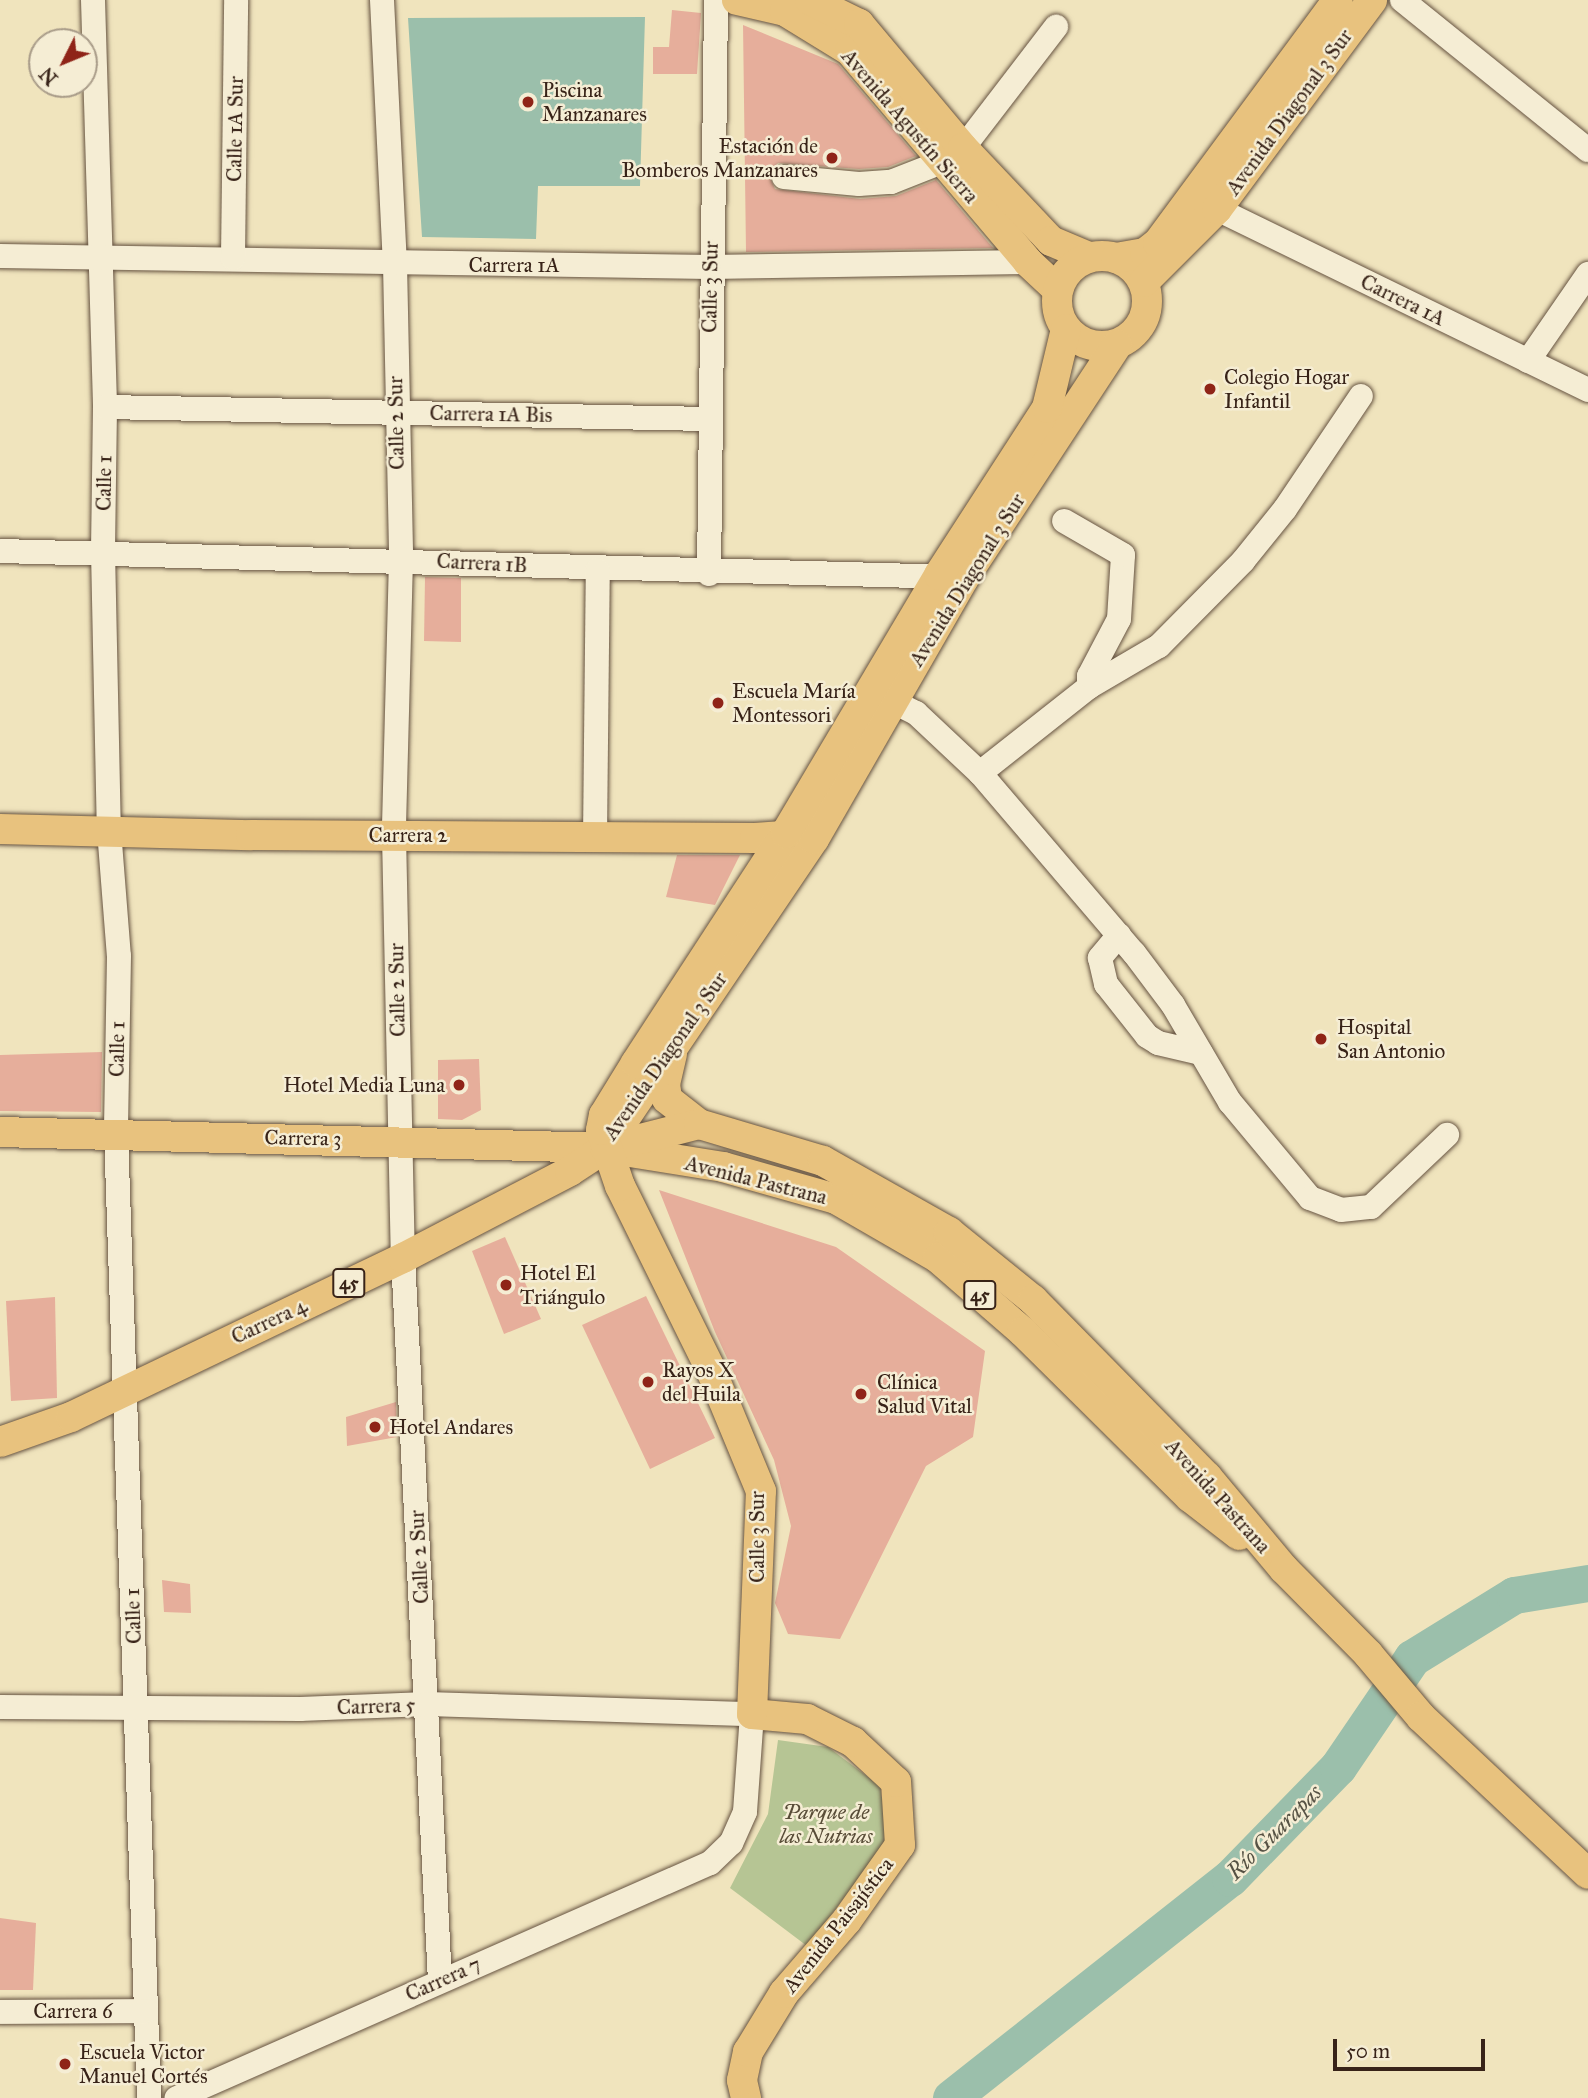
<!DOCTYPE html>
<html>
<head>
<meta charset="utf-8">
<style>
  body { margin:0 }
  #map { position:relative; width:1588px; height:2098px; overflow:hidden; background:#f0e4bd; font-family:"IM FELL Great Primer",serif }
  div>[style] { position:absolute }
  .green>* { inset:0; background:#b6c594 }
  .water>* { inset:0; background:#9bbfab }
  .river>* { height:37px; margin:-18.5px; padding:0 18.5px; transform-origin:18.5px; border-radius:18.5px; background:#9bbfab }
  .building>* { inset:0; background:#e6ae9b }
  .roads { filter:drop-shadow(0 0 2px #665341) drop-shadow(0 0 2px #665341) }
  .minor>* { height:24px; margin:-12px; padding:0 12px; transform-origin:12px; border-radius:12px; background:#f5edd4 }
  .major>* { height:30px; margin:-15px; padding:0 15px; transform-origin:15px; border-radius:15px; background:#e8c27e }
  .major>.ring { margin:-15px; padding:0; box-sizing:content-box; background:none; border:30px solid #e8c27e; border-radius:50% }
  .dots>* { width:19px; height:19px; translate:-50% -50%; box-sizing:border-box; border:4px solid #f5edd4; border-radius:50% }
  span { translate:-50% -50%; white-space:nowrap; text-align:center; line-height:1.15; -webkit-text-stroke:5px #f5edd4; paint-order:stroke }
  .shield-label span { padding:2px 5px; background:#f5edd4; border:2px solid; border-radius:5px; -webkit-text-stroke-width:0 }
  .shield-label { font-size:19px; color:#382318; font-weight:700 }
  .poi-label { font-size:21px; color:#382318 }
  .left { translate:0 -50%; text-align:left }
  .right { translate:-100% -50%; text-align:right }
  .street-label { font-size:21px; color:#382318 }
  .park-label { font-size:21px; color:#584c37; font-style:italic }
  .water-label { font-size:23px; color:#565244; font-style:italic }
  .north { position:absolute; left:28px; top:28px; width:70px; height:70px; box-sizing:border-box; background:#f5edd4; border:2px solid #a99c89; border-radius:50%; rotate:227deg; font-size:19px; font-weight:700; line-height:28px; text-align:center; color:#382318 }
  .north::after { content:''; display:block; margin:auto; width:24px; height:32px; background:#8f2418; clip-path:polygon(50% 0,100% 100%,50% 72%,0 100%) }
  .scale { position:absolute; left:1333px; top:2039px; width:152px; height:32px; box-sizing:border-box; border:4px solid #382318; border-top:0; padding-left:9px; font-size:21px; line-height:24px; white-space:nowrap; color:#382318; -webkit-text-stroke:5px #f5edd4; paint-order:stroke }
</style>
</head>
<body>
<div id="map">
  <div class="green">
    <div style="clip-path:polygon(778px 1740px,828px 1747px,880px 1786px,888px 1841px,807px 1946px,730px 1888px,768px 1814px)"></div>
  </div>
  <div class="water">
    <div style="clip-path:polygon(645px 17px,640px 186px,538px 186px,536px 239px,422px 237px,408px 18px)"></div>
  </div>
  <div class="river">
    <div style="left:951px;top:2098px;width:355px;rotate:-38.3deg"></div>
    <div style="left:1230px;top:1878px;width:155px;rotate:-45.8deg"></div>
    <div style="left:1338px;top:1767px;width:132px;rotate:-55.8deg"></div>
    <div style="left:1412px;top:1658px;width:120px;rotate:-31.7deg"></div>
    <div style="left:1514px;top:1595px;width:75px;rotate:-9.2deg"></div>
  </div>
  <div class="building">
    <div style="clip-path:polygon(672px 10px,701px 13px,697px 74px,653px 74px,653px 47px,669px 47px)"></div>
    <div style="clip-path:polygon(743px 25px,838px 64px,916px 156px,888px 167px,859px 169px,778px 163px,769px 175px,775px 189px,860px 199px,896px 196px,936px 180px,993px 248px,746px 252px)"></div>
    <div style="clip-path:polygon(425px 577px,461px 578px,461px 642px,424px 641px)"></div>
    <div style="clip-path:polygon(677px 855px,740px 855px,715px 905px,666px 897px)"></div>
    <div style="clip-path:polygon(102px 1052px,101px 1112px,0 1111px,0 1055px)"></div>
    <div style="clip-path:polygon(479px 1059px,481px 1110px,462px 1120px,438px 1119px,438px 1060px)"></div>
    <div style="clip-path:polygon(659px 1190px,836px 1247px,985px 1351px,973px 1437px,926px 1466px,840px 1639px,788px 1634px,775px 1603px,791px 1526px,774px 1460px,715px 1332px)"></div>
    <div style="clip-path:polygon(505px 1237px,541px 1319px,504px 1334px,472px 1251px)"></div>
    <div style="clip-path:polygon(646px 1296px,715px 1438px,650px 1469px,582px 1325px)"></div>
    <div style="clip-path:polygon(55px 1297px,57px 1398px,11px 1401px,6px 1301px)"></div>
    <div style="clip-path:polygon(396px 1402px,397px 1437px,347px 1446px,346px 1417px)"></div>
    <div style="clip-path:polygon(162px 1580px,190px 1584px,191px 1613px,164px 1612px)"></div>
    <div style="clip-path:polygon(0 1918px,36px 1923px,33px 1990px,0 1990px)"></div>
  </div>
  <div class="roads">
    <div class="minor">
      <div style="left:93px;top:0;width:407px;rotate:88.3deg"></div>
      <div style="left:105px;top:407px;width:144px;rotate:90.8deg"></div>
      <div style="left:103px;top:551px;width:279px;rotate:88.8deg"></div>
      <div style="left:109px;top:830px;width:126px;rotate:85.5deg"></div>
      <div style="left:119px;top:956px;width:178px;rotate:91deg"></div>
      <div style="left:116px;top:1134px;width:965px;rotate:88.04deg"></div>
      <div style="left:382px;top:0;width:264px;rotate:87.2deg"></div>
      <div style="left:395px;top:264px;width:295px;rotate:88.8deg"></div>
      <div style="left:401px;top:559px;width:276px;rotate:91.5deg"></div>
      <div style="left:394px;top:835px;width:423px;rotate:88.8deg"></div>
      <div style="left:403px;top:1258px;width:723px;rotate:87.07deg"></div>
      <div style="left:1402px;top:0;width:239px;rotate:38.9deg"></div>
      <div style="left:963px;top:148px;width:153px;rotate:-52.5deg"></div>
      <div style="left:784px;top:177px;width:75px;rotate:5.3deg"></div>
      <div style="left:859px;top:184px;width:32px;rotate:-4deg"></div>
      <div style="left:891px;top:182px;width:55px;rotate:-21.4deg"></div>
      <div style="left:1217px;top:209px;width:413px;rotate:26deg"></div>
      <div style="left:0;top:256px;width:710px;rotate:0.89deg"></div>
      <div style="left:710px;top:267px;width:318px;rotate:-0.9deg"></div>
      <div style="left:233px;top:258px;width:258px;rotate:-89.3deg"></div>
      <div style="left:1528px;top:361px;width:106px;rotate:-55.4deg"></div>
      <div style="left:105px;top:407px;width:605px;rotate:1.14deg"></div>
      <div style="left:0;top:551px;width:953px;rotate:1.56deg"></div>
      <div style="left:709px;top:574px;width:574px;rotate:-89.3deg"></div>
      <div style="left:1089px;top:687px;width:81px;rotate:-30.4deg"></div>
      <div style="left:1159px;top:646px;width:120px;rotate:-45.3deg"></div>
      <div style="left:1243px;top:561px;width:67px;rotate:-51.1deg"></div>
      <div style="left:1285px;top:509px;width:136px;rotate:-56.1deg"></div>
      <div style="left:876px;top:693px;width:45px;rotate:26.6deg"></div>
      <div style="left:916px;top:713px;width:88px;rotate:43.2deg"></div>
      <div style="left:980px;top:773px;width:237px;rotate:49.5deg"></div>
      <div style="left:1134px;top:953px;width:65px;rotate:53.1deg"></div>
      <div style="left:1173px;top:1005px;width:113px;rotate:59.6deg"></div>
      <div style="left:1230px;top:1102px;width:125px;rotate:50.2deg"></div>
      <div style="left:1310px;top:1198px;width:33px;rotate:21deg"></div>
      <div style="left:1341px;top:1210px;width:30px;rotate:-6deg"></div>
      <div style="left:1371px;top:1207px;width:105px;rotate:-43.5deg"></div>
      <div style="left:980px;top:773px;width:139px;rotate:-38.3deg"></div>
      <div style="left:1089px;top:687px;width:11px;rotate:-90deg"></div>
      <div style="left:1089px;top:676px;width:64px;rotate:-62.2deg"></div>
      <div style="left:1119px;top:619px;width:64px;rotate:-86.4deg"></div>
      <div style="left:1123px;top:555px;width:68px;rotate:-150deg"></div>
      <div style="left:595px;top:837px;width:267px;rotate:-89.4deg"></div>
      <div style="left:1119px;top:935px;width:30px;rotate:130deg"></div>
      <div style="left:1100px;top:958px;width:27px;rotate:77deg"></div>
      <div style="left:1106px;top:984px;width:66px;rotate:51.7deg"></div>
      <div style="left:1147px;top:1036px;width:13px;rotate:32deg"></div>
      <div style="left:1158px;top:1043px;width:44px;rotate:13.1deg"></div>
      <div style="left:0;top:1707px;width:300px;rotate:0.4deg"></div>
      <div style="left:300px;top:1709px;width:127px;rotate:-2.3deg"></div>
      <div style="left:427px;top:1704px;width:325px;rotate:1.8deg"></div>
      <div style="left:752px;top:1714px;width:98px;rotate:94.1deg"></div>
      <div style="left:745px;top:1812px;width:34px;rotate:114deg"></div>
      <div style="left:731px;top:1843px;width:29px;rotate:136deg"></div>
      <div style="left:710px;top:1863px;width:583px;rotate:156.21deg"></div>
      <div style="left:0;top:2012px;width:146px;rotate:-0.4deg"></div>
    </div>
    <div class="major">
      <div style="left:737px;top:0;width:49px;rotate:12.9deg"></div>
      <div style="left:785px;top:11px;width:76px;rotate:31.6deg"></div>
      <div style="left:850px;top:51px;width:276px;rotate:49.8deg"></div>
      <div style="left:1028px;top:262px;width:41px;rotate:43deg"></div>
      <div style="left:810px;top:0;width:55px;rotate:26.1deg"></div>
      <div style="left:859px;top:24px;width:162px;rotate:50deg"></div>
      <div style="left:963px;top:148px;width:128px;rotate:46.6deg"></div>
      <div style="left:1051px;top:241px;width:38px;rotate:23deg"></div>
      <div class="ring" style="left:1057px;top:256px;width:60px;height:60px"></div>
      <div style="left:1116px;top:258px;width:29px;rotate:-10deg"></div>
      <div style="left:1145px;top:253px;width:16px;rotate:-38deg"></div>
      <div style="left:1158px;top:243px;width:302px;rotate:-53.5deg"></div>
      <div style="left:1144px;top:282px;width:103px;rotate:-45deg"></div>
      <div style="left:1217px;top:209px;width:260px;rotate:-53.4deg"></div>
      <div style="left:0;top:829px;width:251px;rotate:1.4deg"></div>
      <div style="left:251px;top:835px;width:504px;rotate:0.34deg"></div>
      <div style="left:755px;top:838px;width:42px;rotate:-4.1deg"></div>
      <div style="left:672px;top:1054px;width:31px;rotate:103deg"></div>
      <div style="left:665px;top:1084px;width:15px;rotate:82deg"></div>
      <div style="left:667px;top:1099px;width:41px;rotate:38deg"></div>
      <div style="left:621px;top:1124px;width:344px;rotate:-55.9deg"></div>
      <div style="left:814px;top:839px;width:301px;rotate:-60.1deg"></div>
      <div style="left:964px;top:578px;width:279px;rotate:-56.7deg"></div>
      <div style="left:0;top:1132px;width:605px;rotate:1.51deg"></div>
      <div style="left:605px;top:1148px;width:120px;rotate:9.1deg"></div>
      <div style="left:723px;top:1167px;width:117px;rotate:15.8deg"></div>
      <div style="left:836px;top:1199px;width:118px;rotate:30deg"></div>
      <div style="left:938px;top:1258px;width:113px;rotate:41deg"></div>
      <div style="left:1023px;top:1332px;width:235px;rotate:44.7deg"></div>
      <div style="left:1190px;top:1497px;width:62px;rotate:37.8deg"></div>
      <div style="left:0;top:1442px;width:75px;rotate:-19.4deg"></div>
      <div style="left:71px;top:1417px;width:368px;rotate:-25.6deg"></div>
      <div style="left:403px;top:1258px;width:188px;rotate:-27.5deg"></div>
      <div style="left:570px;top:1171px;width:42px;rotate:-33.3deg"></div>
      <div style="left:605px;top:1148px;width:97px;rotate:-14.3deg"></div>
      <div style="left:699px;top:1124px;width:129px;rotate:16.6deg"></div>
      <div style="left:823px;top:1161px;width:145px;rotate:29.4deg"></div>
      <div style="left:949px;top:1232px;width:108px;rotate:39deg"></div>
      <div style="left:1033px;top:1300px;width:248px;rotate:45.5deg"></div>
      <div style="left:1207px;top:1477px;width:120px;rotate:50.1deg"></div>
      <div style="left:1284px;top:1569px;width:120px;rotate:45.3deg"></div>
      <div style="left:1368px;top:1654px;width:82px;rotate:49.9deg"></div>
      <div style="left:1421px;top:1717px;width:229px;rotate:43.2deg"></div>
      <div style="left:746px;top:2098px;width:18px;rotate:-103deg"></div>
      <div style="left:742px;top:2080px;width:29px;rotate:-78deg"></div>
      <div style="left:748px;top:2052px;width:69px;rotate:-58.6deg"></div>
      <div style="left:784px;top:1993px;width:96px;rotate:-49.2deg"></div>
      <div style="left:847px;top:1920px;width:92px;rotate:-54.8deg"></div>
      <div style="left:900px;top:1845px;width:63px;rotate:-93.6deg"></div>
      <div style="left:896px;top:1782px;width:59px;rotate:-137.1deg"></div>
      <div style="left:853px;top:1742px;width:51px;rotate:-153.4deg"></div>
      <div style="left:807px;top:1719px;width:55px;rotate:-174.8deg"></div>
      <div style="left:752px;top:1714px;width:223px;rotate:-87.7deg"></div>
      <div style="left:761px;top:1491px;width:131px;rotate:-112.5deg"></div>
      <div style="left:711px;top:1370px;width:205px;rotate:-116.3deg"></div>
      <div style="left:620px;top:1186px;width:59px;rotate:-108.7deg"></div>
      <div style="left:601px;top:1130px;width:15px;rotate:-79deg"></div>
      <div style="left:604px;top:1115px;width:61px;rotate:-58.4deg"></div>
      <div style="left:636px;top:1063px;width:275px;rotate:-56.9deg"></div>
      <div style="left:786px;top:833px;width:300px;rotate:-59.3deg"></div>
      <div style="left:939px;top:575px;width:199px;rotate:-57.1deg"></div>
      <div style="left:1047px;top:408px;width:81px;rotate:-76.5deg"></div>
    </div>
  </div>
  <div class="dots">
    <div style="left:528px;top:102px;background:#8f2418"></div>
    <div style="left:832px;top:158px;background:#8f2418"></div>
    <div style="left:1210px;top:389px;background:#8f2418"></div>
    <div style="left:718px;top:703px;background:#8f2418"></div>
    <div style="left:1321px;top:1039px;background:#8f2418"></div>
    <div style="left:459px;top:1085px;background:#8f2418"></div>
    <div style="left:506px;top:1285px;background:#8f2418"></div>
    <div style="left:648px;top:1382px;background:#8f2418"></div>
    <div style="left:861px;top:1394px;background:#8f2418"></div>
    <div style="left:375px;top:1427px;background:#8f2418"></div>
    <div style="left:65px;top:2064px;background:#8f2418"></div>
  </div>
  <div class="shield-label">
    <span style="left:349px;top:1283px">45</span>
    <span style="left:980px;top:1295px">45</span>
  </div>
  <div class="poi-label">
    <span class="left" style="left:542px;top:102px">Piscina<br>Manzanares</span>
    <span class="right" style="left:818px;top:158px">Estación de<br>Bomberos Manzanares</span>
    <span class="left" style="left:1224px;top:389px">Colegio Hogar<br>Infantil</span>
    <span class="left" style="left:732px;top:703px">Escuela María<br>Montessori</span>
    <span class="left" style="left:1337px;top:1039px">Hospital<br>San Antonio</span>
    <span class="right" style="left:445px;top:1085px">Hotel Media Luna</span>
    <span class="left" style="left:520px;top:1285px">Hotel El<br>Triángulo</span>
    <span class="left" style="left:662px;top:1382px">Rayos X<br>del Huila</span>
    <span class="left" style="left:877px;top:1394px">Clínica<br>Salud Vital</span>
    <span class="left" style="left:389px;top:1427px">Hotel Andares</span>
    <span class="left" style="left:79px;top:2064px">Escuela Victor<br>Manuel Cortés</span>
  </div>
  <div class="street-label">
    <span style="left:1289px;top:112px;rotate:-54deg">Avenida Diagonal 3 Sur</span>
    <span style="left:910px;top:126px;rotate:49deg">Avenida Agustín Sierra</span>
    <span style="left:235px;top:129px;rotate:-89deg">Calle 1A Sur</span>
    <span style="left:514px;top:265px">Carrera 1A</span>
    <span style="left:710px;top:287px;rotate:-89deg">Calle 3 Sur</span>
    <span style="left:1403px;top:300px;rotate:26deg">Carrera 1A</span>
    <span style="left:491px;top:414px;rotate:1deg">Carrera 1A Bis</span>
    <span style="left:396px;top:423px;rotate:-91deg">Calle 2 Sur</span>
    <span style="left:104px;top:483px;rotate:-89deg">Calle 1</span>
    <span style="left:482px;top:563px;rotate:3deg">Carrera 1B</span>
    <span style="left:967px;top:580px;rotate:-58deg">Avenida Diagonal 3 Sur</span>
    <span style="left:408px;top:835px">Carrera 2</span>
    <span style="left:397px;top:990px;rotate:-91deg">Calle 2 Sur</span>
    <span style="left:117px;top:1049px;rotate:-89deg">Calle 1</span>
    <span style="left:665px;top:1056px;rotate:-55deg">Avenida Diagonal 3 Sur</span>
    <span style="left:303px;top:1138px;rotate:1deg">Carrera 3</span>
    <span style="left:756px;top:1180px;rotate:14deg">Avenida Pastrana</span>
    <span style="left:269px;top:1321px;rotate:-25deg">Carrera 4</span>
    <span style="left:1218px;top:1496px;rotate:48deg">Avenida Pastrana</span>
    <span style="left:757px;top:1537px;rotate:-90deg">Calle 3 Sur</span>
    <span style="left:419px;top:1557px;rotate:-93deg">Calle 2 Sur</span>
    <span style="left:133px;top:1616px;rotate:-92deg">Calle 1</span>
    <span style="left:376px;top:1706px;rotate:-2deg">Carrera 5</span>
    <span style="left:838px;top:1925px;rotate:-52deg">Avenida Paisajística</span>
    <span style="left:443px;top:1979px;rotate:-24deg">Carrera 7</span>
    <span style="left:73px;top:2011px">Carrera 6</span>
  </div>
  <div class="park-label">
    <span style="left:826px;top:1824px">Parque de<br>las Nutrias</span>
  </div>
  <div class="water-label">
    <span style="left:1274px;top:1832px;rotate:-45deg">Río Guarapas</span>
  </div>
  <div class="north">N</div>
  <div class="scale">50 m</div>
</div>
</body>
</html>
